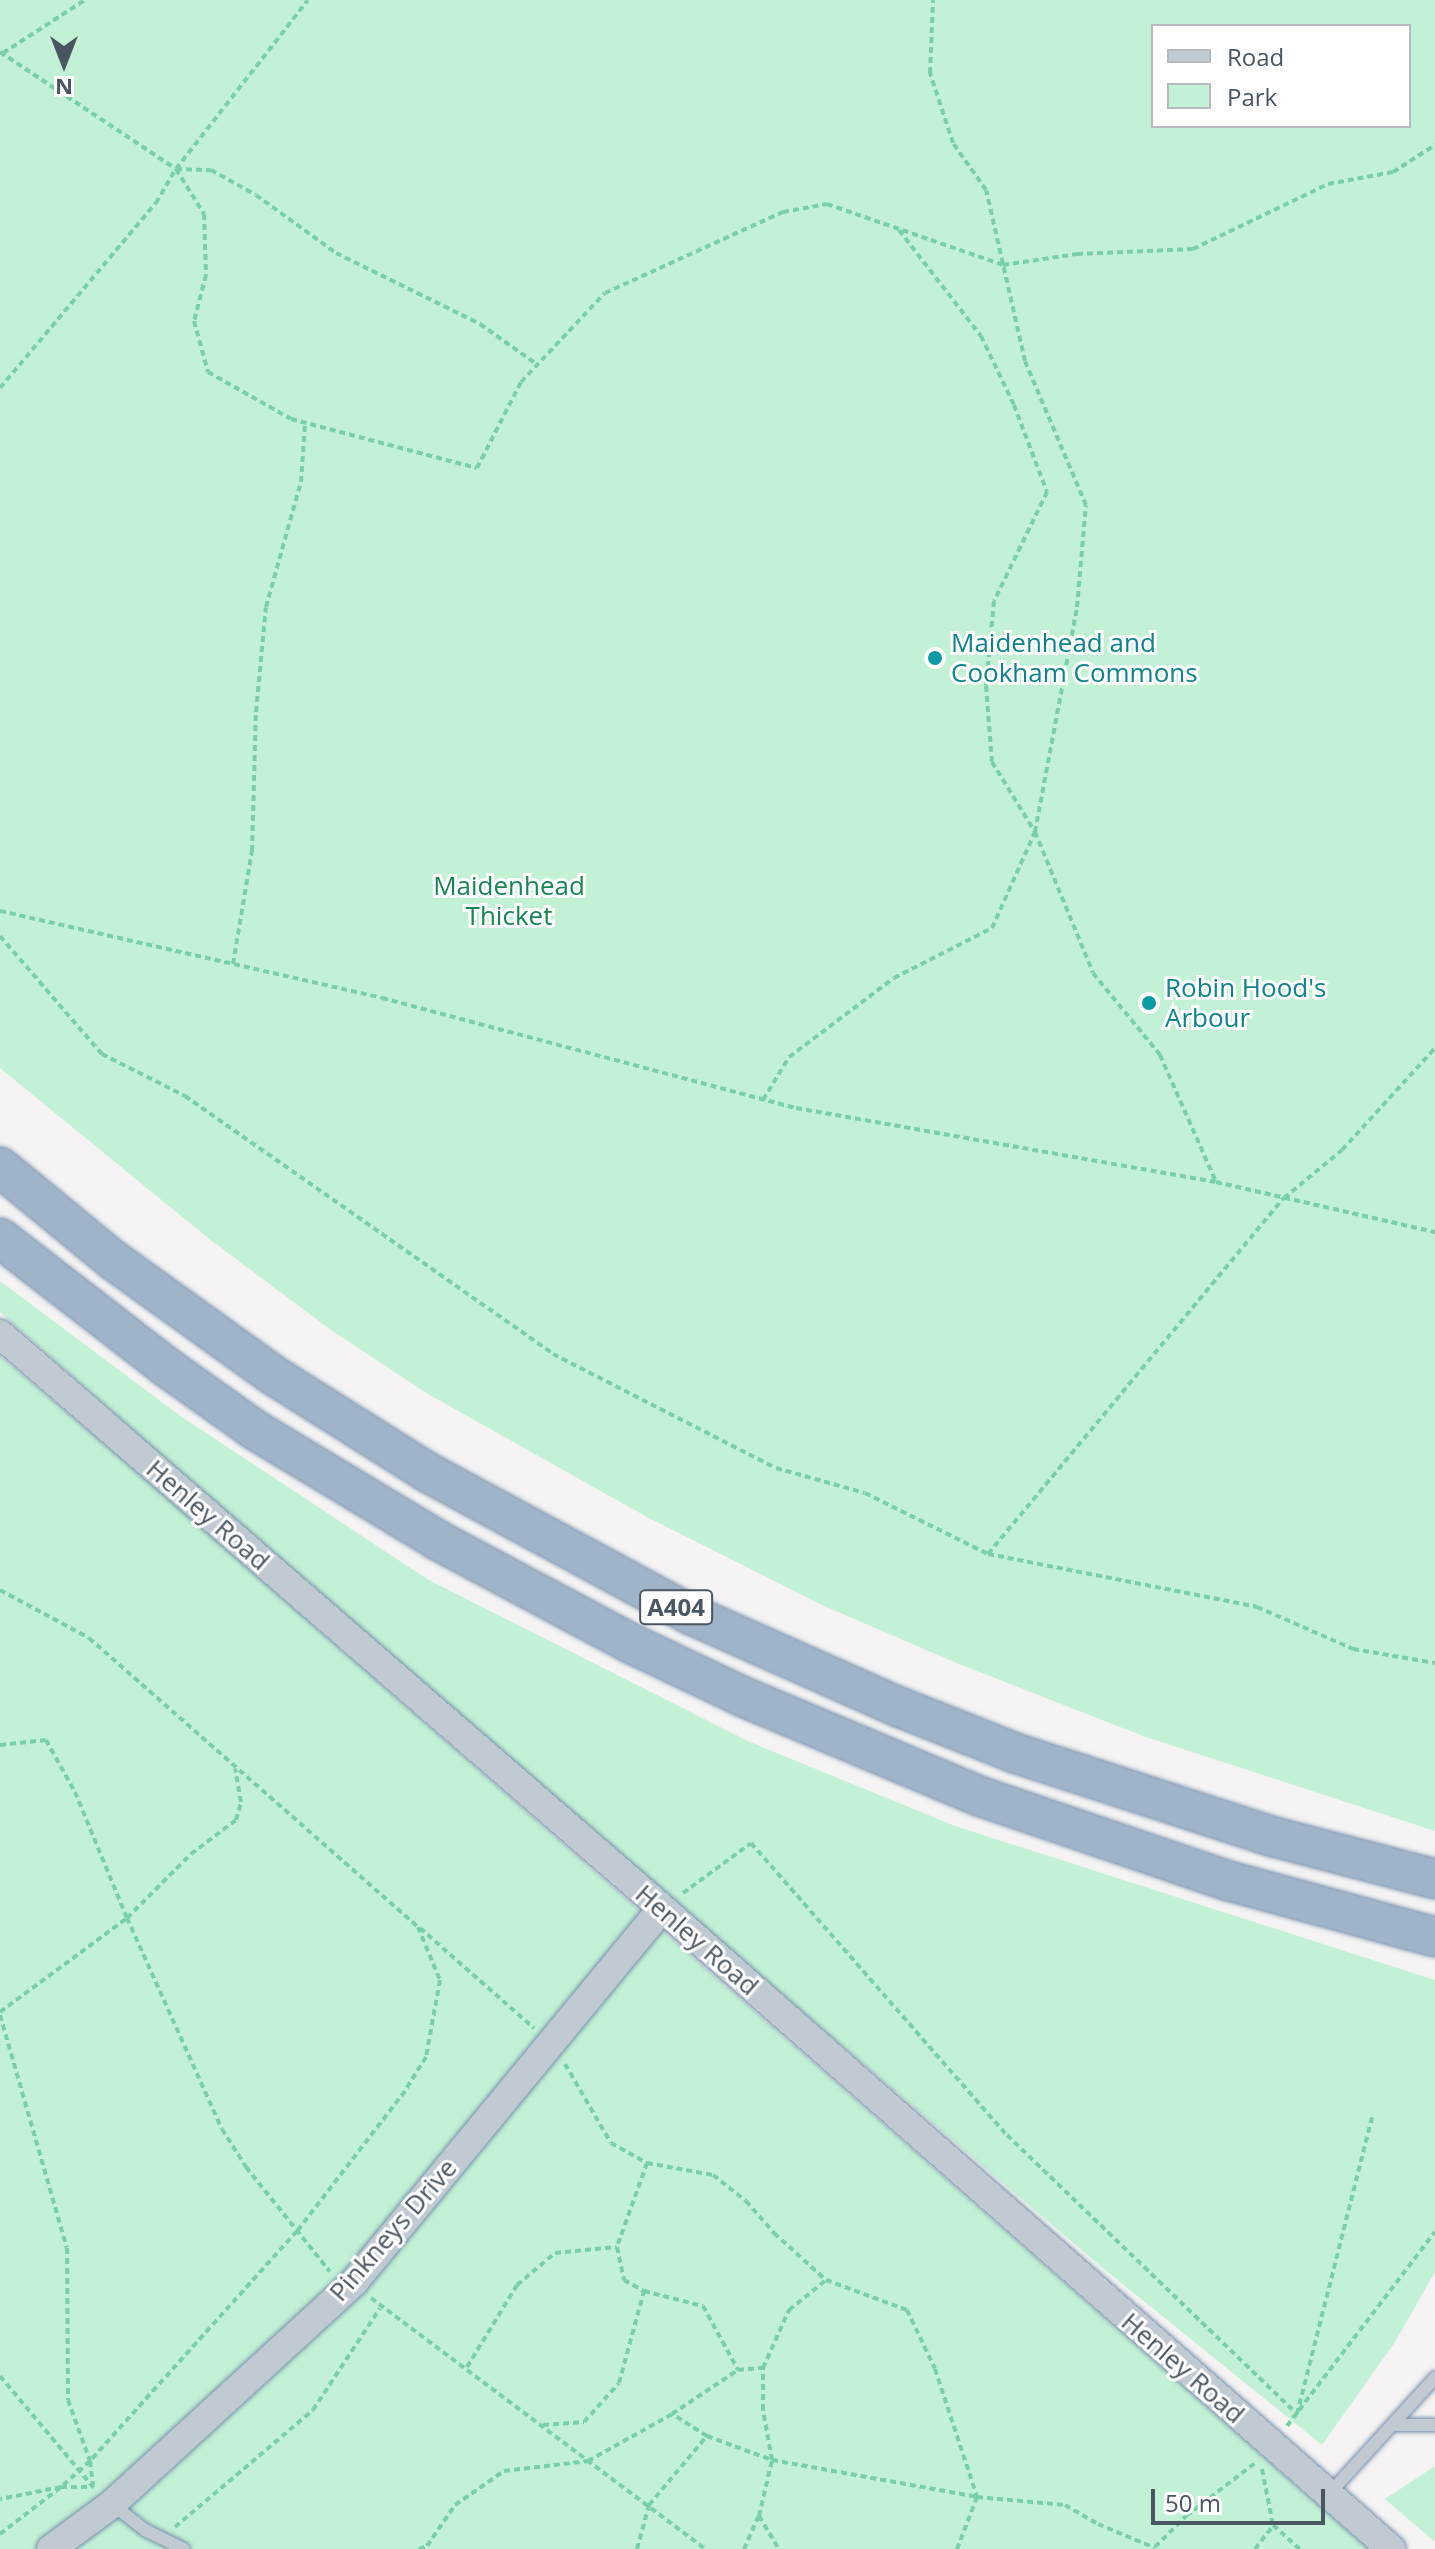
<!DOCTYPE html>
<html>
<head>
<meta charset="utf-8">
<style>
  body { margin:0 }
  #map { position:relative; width:1435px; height:2549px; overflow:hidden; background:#f5f3f3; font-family:"Open Sans",sans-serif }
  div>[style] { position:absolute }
  .green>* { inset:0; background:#c3f1d5 }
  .path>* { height:4px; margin-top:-2px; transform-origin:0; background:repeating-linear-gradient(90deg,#7ad0a6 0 6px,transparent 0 10px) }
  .roads { filter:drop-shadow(0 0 2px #7690ad) drop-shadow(0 0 2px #7690ad) }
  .service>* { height:12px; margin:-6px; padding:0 6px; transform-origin:6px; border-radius:6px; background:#c1cad2 }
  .tertiary>* { height:28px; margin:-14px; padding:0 14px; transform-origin:14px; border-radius:14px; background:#c1cad2 }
  .trunk>* { height:38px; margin:-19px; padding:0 19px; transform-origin:19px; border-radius:19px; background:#9fb4c9 }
  .dots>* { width:22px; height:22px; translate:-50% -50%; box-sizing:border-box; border:4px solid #fff; border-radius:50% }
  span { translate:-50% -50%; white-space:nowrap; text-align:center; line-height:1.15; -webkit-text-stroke:6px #fff; paint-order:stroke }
  .shield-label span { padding:2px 6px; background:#fff; border:2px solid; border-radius:6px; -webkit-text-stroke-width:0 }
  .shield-label { font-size:24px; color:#4a5661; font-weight:700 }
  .culture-label { font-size:26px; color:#0d838f }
  .left { translate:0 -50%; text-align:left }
  .park-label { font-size:26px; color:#17864f }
  .street-label { font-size:26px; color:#4a5661 }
  .legend { position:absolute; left:1151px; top:24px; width:260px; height:104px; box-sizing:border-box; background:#fff; border:2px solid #b7bbc0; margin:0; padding:10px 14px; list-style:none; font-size:24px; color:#4a5661 }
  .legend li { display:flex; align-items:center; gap:16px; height:40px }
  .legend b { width:40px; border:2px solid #b7bbc0 }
  .north { position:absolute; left:24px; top:24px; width:80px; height:80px; -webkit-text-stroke:6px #fff; paint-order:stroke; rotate:180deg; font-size:22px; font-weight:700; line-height:32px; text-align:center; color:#4a5661 }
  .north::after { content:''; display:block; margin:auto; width:28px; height:36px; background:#4a5661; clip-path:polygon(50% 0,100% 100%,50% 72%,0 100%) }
  .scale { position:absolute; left:1151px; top:2489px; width:174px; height:36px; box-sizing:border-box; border:4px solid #4a5661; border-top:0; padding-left:10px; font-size:24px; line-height:28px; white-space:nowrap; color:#4a5661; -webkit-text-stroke:6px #fff; paint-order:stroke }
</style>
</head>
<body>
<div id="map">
  <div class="green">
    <div style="clip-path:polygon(evenodd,0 0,1435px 0,1435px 1831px,1143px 1736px,954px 1662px,822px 1605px,647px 1517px,428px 1394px,331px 1330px,208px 1238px,0 1068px,0 0,1153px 26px,1409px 26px,1409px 126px,1153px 126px,1153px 26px)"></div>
    <div style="clip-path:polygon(0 1281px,179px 1415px,427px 1579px,750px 1742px,955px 1826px,1435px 1980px,1435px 2272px,1395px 2342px,1322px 2445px,1104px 2269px,468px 1727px,0 1312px)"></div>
    <div style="clip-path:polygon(0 1356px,169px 1499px,1369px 2549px,0 2549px)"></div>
    <div style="clip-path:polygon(1435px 2466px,1435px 2542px,1385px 2499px)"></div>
  </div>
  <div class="path">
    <div style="left:0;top:52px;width:211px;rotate:33.6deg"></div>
    <div style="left:176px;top:169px;width:53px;rotate:58.1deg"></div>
    <div style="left:204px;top:214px;width:61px;rotate:88.1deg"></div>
    <div style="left:206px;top:275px;width:48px;rotate:104.6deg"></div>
    <div style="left:194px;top:321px;width:53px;rotate:74.6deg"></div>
    <div style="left:208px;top:372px;width:95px;rotate:29.5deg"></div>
    <div style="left:291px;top:419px;width:192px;rotate:14.8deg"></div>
    <div style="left:477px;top:468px;width:97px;rotate:-62.9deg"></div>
    <div style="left:521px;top:382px;width:122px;rotate:-46.7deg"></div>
    <div style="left:605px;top:293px;width:196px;rotate:-24.5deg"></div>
    <div style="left:783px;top:212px;width:45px;rotate:-10.3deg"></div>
    <div style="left:827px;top:204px;width:186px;rotate:19.1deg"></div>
    <div style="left:1003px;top:265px;width:75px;rotate:-8.5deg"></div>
    <div style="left:1077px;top:254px;width:116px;rotate:-2.5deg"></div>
    <div style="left:1193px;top:249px;width:150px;rotate:-25.7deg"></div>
    <div style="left:1328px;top:184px;width:66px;rotate:-10.5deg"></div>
    <div style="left:1393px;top:172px;width:50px;rotate:-32.7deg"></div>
    <div style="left:3px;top:53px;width:98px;rotate:-32.9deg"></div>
    <div style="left:176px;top:169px;width:35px;rotate:2deg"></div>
    <div style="left:211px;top:170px;width:51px;rotate:29.1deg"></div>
    <div style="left:256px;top:195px;width:99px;rotate:35.9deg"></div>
    <div style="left:336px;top:253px;width:161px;rotate:26.2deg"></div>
    <div style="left:480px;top:324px;width:71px;rotate:35.3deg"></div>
    <div style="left:899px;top:230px;width:134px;rotate:52.3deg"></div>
    <div style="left:981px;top:336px;width:76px;rotate:64.4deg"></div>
    <div style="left:1014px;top:405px;width:93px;rotate:69.2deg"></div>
    <div style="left:1047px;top:492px;width:121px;rotate:115.9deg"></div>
    <div style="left:994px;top:601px;width:85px;rotate:95.4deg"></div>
    <div style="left:986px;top:686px;width:76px;rotate:85.5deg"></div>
    <div style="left:992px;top:762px;width:82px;rotate:58.4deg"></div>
    <div style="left:1035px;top:832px;width:152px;rotate:67.6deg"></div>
    <div style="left:1093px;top:973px;width:106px;rotate:50.7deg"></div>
    <div style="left:1160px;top:1055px;width:139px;rotate:66.2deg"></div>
    <div style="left:0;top:388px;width:242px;rotate:-49.9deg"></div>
    <div style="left:156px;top:203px;width:39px;rotate:-60deg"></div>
    <div style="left:176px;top:169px;width:214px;rotate:-52deg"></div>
    <div style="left:0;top:911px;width:392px;rotate:12.8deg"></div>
    <div style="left:382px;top:998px;width:428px;rotate:14.9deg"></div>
    <div style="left:796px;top:1108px;width:426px;rotate:10deg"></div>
    <div style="left:1216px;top:1182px;width:225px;rotate:12.9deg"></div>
    <div style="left:0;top:936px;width:156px;rotate:49.2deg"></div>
    <div style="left:102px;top:1054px;width:93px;rotate:26.8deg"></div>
    <div style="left:185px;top:1096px;width:449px;rotate:35deg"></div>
    <div style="left:553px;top:1354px;width:250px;rotate:27.1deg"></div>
    <div style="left:776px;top:1468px;width:92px;rotate:15.7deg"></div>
    <div style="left:865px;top:1493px;width:137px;rotate:26.4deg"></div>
    <div style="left:988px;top:1554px;width:274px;rotate:11.1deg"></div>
    <div style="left:1257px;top:1607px;width:105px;rotate:23.6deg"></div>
    <div style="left:1353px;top:1649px;width:83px;rotate:9.7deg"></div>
    <div style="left:233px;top:964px;width:115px;rotate:-80.5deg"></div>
    <div style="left:252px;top:851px;width:139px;rotate:-88.4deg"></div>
    <div style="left:256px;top:712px;width:105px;rotate:-84.6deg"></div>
    <div style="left:266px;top:607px;width:130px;rotate:-74.4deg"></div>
    <div style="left:301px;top:482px;width:59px;rotate:-86.1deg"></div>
    <div style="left:763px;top:1100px;width:50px;rotate:-58.8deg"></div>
    <div style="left:789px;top:1057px;width:131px;rotate:-37deg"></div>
    <div style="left:894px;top:978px;width:110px;rotate:-27deg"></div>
    <div style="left:992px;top:928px;width:105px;rotate:-65.9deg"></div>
    <div style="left:1035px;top:832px;width:229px;rotate:-79.4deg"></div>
    <div style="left:1077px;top:607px;width:102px;rotate:-85deg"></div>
    <div style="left:1086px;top:505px;width:156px;rotate:-113deg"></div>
    <div style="left:1025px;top:361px;width:175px;rotate:-102.8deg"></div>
    <div style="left:986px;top:190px;width:57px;rotate:-125.1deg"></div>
    <div style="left:953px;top:143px;width:74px;rotate:-108.2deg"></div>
    <div style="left:930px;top:73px;width:73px;rotate:-87.6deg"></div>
    <div style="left:988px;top:1554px;width:463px;rotate:-50.3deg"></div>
    <div style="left:1284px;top:1198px;width:75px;rotate:-39.6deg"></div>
    <div style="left:1342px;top:1150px;width:138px;rotate:-47.6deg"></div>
    <div style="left:0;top:1590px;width:101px;rotate:28.3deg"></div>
    <div style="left:89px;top:1638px;width:438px;rotate:41.3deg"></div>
    <div style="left:418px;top:1927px;width:57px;rotate:67.5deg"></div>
    <div style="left:440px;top:1980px;width:78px;rotate:100.3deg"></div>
    <div style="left:426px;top:2057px;width:40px;rotate:122deg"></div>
    <div style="left:405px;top:2091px;width:177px;rotate:127.6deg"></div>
    <div style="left:297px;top:2231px;width:309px;rotate:132deg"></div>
    <div style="left:90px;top:2461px;width:39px;rotate:138deg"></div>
    <div style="left:61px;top:2487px;width:62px;rotate:168.9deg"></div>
    <div style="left:0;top:1745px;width:46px;rotate:-6.2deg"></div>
    <div style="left:46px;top:1740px;width:60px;rotate:60.9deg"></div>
    <div style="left:75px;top:1792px;width:136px;rotate:67.6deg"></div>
    <div style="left:127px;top:1918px;width:231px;rotate:65.8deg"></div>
    <div style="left:222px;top:2129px;width:45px;rotate:57.7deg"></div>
    <div style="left:246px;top:2167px;width:134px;rotate:51.3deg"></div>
    <div style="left:683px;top:1893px;width:84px;rotate:-36.3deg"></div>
    <div style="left:751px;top:1843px;width:388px;rotate:48.8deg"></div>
    <div style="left:1007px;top:2135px;width:402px;rotate:43.9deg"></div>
    <div style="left:1297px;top:2414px;width:306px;rotate:-75.8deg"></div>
    <div style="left:420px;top:1928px;width:152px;rotate:41.3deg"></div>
    <div style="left:0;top:2012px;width:158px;rotate:-36.5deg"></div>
    <div style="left:127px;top:1918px;width:91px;rotate:-45deg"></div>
    <div style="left:191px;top:1854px;width:56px;rotate:-37.1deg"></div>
    <div style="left:236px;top:1820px;width:19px;rotate:-74deg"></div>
    <div style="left:241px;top:1802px;width:34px;rotate:-100deg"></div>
    <div style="left:0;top:2015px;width:242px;rotate:74deg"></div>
    <div style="left:67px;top:2248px;width:152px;rotate:89.6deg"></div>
    <div style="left:68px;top:2400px;width:65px;rotate:70.2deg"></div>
    <div style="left:90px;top:2461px;width:24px;rotate:83deg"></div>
    <div style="left:565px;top:2064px;width:91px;rotate:59.8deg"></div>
    <div style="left:611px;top:2143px;width:41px;rotate:29.1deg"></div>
    <div style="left:647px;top:2163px;width:67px;rotate:10.3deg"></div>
    <div style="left:713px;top:2175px;width:42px;rotate:38.2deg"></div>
    <div style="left:746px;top:2201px;width:43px;rotate:48.8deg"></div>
    <div style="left:774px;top:2233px;width:70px;rotate:42.1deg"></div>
    <div style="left:826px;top:2280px;width:86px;rotate:20.3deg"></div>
    <div style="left:907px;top:2310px;width:65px;rotate:64.6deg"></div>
    <div style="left:935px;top:2369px;width:135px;rotate:71.8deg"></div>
    <div style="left:977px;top:2497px;width:88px;rotate:5.2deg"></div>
    <div style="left:1065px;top:2505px;width:38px;rotate:30deg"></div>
    <div style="left:1098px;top:2524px;width:62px;rotate:22.8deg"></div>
    <div style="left:647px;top:2163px;width:89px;rotate:109.7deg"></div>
    <div style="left:617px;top:2247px;width:34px;rotate:78deg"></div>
    <div style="left:624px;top:2280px;width:23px;rotate:29deg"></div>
    <div style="left:644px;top:2291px;width:61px;rotate:14.3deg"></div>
    <div style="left:703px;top:2306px;width:73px;rotate:61.3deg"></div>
    <div style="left:371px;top:2298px;width:418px;rotate:36.9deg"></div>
    <div style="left:467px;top:2367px;width:96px;rotate:-58.6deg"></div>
    <div style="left:517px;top:2285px;width:50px;rotate:-40.1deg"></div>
    <div style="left:555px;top:2253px;width:62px;rotate:-5.5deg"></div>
    <div style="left:0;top:2376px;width:146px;rotate:50deg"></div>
    <div style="left:543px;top:2425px;width:41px;rotate:-4.2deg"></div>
    <div style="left:584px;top:2422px;width:52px;rotate:-48.1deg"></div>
    <div style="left:619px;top:2383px;width:95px;rotate:-74.8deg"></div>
    <div style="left:1287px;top:2426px;width:244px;rotate:-52.7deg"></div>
    <div style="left:707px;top:2436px;width:69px;rotate:20.3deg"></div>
    <div style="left:772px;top:2460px;width:208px;rotate:10.2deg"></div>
    <div style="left:977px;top:2497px;width:56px;rotate:111deg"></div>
    <div style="left:1262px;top:2469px;width:57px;rotate:78.9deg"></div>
    <div style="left:1273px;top:2525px;width:36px;rotate:42deg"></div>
    <div style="left:759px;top:2516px;width:39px;rotate:59deg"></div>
    <div style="left:175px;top:2527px;width:181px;rotate:-40.3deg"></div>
    <div style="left:313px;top:2410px;width:122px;rotate:-56.7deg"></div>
    <div style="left:0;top:2534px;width:77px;rotate:-37.6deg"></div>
    <div style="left:61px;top:2487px;width:30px"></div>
    <div style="left:1155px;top:2547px;width:44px;rotate:-45deg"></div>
    <div style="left:1186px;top:2516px;width:87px;rotate:-37.5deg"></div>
    <div style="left:419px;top:2549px;width:9px;rotate:-21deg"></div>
    <div style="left:427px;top:2546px;width:50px;rotate:-55.7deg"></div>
    <div style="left:455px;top:2505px;width:60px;rotate:-34.8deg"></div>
    <div style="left:504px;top:2471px;width:85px;rotate:-6.8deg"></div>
    <div style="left:588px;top:2461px;width:96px;rotate:-29.2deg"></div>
    <div style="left:672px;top:2414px;width:79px;rotate:-33.7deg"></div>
    <div style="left:738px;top:2370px;width:25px;rotate:-5deg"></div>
    <div style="left:637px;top:2549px;width:46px;rotate:-74.7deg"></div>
    <div style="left:649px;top:2505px;width:90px;rotate:-50deg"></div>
    <div style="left:707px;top:2436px;width:41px;rotate:-147.8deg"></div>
    <div style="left:744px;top:2549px;width:36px;rotate:-66deg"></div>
    <div style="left:759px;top:2516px;width:57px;rotate:-76.9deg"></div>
    <div style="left:772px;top:2460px;width:51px;rotate:-100.2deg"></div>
    <div style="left:763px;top:2410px;width:42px;rotate:-90deg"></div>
    <div style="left:763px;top:2368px;width:64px;rotate:-65.9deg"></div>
    <div style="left:789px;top:2310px;width:48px;rotate:-39deg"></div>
    <div style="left:1255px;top:2549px;width:29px;rotate:-52deg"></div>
  </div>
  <div class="roads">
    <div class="service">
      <div style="left:1392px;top:2425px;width:43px"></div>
      <div style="left:1328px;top:2495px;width:159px;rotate:-47.6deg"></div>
      <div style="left:112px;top:2504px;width:42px;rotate:38.2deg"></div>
      <div style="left:145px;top:2530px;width:43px;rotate:26deg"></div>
    </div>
    <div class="tertiary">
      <div style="left:0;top:1334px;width:876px;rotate:40.93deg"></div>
      <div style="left:662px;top:1908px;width:971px;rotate:41.32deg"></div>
      <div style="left:51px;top:2549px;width:76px;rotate:-36.4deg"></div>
      <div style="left:112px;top:2504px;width:328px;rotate:-42.5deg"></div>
      <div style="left:354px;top:2282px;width:484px;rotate:-50.5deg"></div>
    </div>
    <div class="trunk">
      <div style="left:0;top:1167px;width:146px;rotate:39.5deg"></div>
      <div style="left:113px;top:1260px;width:197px;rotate:35.7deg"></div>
      <div style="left:273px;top:1375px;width:182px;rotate:32.2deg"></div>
      <div style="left:427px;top:1472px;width:301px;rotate:28.4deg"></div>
      <div style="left:692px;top:1615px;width:227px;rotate:24deg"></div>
      <div style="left:899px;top:1707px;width:125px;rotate:21.6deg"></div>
      <div style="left:1015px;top:1753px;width:272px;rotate:18deg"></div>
      <div style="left:1274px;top:1837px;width:166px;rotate:14.6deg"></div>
      <div style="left:0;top:1238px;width:209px;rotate:37.8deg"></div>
      <div style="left:165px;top:1366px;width:110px;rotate:35.4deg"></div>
      <div style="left:255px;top:1430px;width:213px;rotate:31.1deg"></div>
      <div style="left:437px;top:1540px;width:219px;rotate:28.1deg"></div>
      <div style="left:630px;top:1643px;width:128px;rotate:25.4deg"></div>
      <div style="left:746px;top:1698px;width:253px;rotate:22.8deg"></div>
      <div style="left:979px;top:1796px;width:264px;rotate:18.8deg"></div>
      <div style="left:1229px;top:1881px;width:213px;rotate:15.2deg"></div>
    </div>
  </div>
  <div class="dots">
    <div style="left:935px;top:658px;background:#0f9aa8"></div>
    <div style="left:1149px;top:1003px;background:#0f9aa8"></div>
  </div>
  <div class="shield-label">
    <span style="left:676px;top:1607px">A404</span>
  </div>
  <div class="culture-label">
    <span class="left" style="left:951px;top:658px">Maidenhead and<br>Cookham Commons</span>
    <span class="left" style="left:1165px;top:1003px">Robin Hood's<br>Arbour</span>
  </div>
  <div class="park-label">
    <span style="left:509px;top:901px">Maidenhead<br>Thicket</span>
  </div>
  <div class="street-label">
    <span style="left:208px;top:1515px;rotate:41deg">Henley Road</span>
    <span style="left:697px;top:1940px;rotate:41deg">Henley Road</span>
    <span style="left:393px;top:2230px;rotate:-49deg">Pinkneys Drive</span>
    <span style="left:1183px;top:2368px;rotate:41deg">Henley Road</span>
  </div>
  <ul class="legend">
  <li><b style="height:10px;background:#c1cad2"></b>Road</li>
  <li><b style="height:22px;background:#c3f1d5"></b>Park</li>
  </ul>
  <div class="north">N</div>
  <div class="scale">50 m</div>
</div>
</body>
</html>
